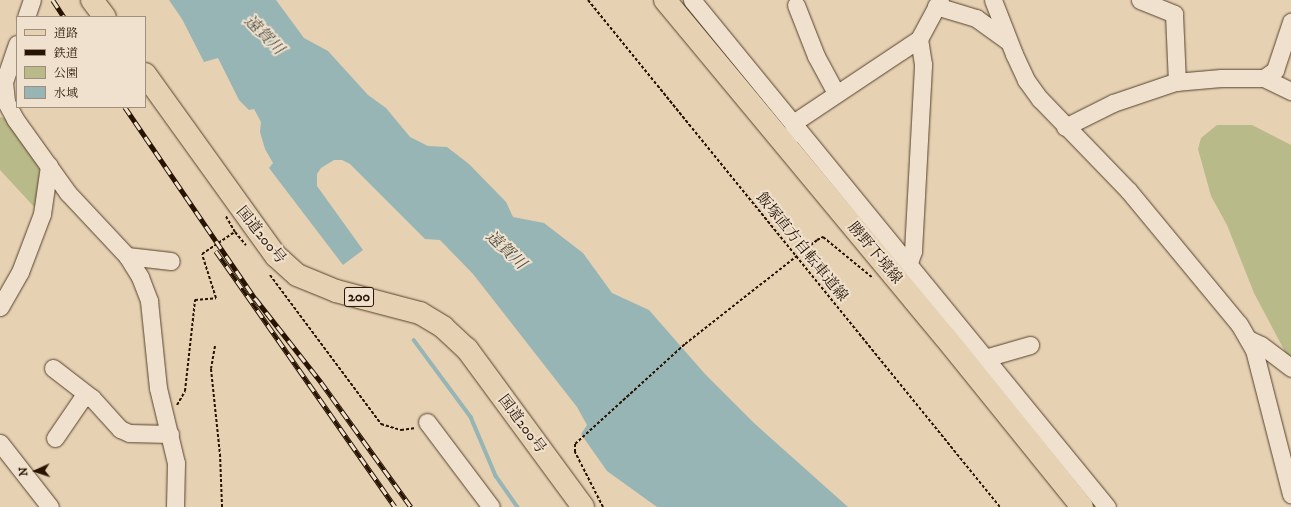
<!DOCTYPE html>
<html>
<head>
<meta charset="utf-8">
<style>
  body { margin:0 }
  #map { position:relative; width:1291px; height:507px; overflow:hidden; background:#e6d1b3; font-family:"IM FELL DW Pica","Noto Serif JP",serif }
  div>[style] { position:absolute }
  .green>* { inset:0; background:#b9ba89 }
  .water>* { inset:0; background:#97b5b4 }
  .stream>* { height:3.5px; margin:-1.75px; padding:0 1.75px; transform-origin:1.75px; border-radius:1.75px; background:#97b5b4 }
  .path>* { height:2px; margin-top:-1px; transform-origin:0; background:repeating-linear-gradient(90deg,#271300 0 3px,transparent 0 5px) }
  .roads { filter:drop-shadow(0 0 1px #57422d) drop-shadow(0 0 1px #57422d) }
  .minor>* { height:17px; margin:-8.5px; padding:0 8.5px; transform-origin:8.5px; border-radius:8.5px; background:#efe1ce }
  .major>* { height:22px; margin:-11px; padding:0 11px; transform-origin:11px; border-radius:11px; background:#e6d1b3 }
  .highway>* { height:22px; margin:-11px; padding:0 11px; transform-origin:11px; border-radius:11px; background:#e6d1b3 }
  .rail>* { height:4.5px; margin-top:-2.25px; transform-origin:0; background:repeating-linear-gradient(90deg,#efe1ce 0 9px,#271300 0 18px); box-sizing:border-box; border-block:1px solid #271300 }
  span { translate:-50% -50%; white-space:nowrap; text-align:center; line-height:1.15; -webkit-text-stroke:4px #efe1ce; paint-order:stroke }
  .shield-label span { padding:1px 3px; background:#efe1ce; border:1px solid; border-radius:3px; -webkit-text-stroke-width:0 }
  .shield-label { font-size:14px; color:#271300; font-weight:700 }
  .street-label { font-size:15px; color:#271300 }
  .water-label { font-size:16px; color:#4e4c3f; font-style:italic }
  .legend { position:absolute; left:16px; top:16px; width:130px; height:92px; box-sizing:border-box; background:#efe1ce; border:1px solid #9f8f7c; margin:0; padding:5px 7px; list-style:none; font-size:12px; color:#271300 }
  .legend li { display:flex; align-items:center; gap:8px; height:20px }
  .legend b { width:20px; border:1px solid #9f8f7c }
  .north { position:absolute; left:16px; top:451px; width:40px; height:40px; -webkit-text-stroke:3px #efe1ce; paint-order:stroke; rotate:267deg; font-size:11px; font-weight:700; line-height:16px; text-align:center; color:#271300 }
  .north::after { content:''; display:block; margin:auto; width:14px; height:18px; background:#271300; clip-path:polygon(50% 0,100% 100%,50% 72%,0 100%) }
</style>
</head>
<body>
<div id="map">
  <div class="green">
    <div style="clip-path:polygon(0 117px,12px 120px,40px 160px,37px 210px,0 170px)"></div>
    <div style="clip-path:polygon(1217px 125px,1252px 125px,1291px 145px,1291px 363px,1254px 293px,1227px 225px,1211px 196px,1198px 149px,1201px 138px)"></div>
  </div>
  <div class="water">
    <div style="clip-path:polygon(169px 0,276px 0,304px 38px,328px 51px,368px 95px,386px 108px,410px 137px,428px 146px,447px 147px,469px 164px,506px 202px,513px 217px,544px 223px,583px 253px,612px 293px,649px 310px,705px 374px,754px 423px,848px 507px,657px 507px,607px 471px,581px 434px,587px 425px,577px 407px,473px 274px,440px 240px,425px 239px,350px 164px,342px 160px,334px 160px,321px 168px,317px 174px,317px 186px,363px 250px,343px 265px,269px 168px,273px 163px,265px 149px,260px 132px,261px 122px,254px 109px,249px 110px,239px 100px,218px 58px,204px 62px,182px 19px)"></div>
  </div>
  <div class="stream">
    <div style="left:414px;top:340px;width:96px;rotate:53.5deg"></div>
    <div style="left:471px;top:417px;width:64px;rotate:67deg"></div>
    <div style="left:496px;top:476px;width:38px;rotate:55deg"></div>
  </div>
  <div class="path">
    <div style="left:588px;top:0;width:653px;rotate:50.9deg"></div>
    <div style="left:235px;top:232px;width:17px;rotate:50deg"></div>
    <div style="left:270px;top:275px;width:186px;rotate:53.3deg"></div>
    <div style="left:381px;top:424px;width:21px;rotate:17deg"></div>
    <div style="left:401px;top:430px;width:15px;rotate:-8deg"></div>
    <div style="left:215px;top:346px;width:23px;rotate:100deg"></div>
    <div style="left:211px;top:369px;width:85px;rotate:84deg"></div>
    <div style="left:220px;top:454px;width:53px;rotate:87.8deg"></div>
    <div style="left:177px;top:405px;width:16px;rotate:-60deg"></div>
    <div style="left:185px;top:391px;width:92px;rotate:-83.7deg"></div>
    <div style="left:195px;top:300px;width:21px;rotate:-5deg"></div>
    <div style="left:216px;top:298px;width:46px;rotate:-107.7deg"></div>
    <div style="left:202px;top:254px;width:40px;rotate:-34deg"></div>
    <div style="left:235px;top:232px;width:20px;rotate:-120deg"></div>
    <div style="left:603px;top:507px;width:62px;rotate:-117deg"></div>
    <div style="left:575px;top:452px;width:8px;rotate:-90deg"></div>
    <div style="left:575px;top:444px;width:149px;rotate:-42.3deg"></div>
    <div style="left:685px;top:344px;width:168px;rotate:-38.2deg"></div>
    <div style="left:817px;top:240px;width:7px;rotate:-27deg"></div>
    <div style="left:823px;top:237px;width:65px;rotate:39.4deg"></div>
  </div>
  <div class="roads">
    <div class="minor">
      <div style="left:692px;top:0;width:655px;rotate:50.7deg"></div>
      <div style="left:993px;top:0;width:58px;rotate:68.7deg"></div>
      <div style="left:1014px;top:54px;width:29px;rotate:65deg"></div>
      <div style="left:1026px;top:80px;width:24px;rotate:54deg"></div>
      <div style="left:1040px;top:99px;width:127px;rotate:46deg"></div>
      <div style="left:1128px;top:190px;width:174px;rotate:50.4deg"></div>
      <div style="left:1239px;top:324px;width:30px;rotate:60deg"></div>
      <div style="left:1254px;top:350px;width:149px;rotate:75.6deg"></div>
      <div style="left:1140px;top:0;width:37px;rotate:22deg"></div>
      <div style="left:1174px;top:14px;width:68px;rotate:87.5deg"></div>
      <div style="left:796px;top:5px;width:55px;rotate:68.6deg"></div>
      <div style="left:816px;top:56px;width:42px;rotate:61.6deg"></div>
      <div style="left:936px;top:6px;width:42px;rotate:16.7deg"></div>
      <div style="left:976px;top:18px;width:39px;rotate:36deg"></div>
      <div style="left:26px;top:17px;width:18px;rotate:-71deg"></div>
      <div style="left:17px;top:44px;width:40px;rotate:108.9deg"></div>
      <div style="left:4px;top:82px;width:20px;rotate:84deg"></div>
      <div style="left:6px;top:102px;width:19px;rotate:62deg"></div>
      <div style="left:15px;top:119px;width:91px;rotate:54.4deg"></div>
      <div style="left:68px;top:193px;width:86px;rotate:46.9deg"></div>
      <div style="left:127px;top:256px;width:25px;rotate:58deg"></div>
      <div style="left:140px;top:277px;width:26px;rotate:69deg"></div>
      <div style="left:149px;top:301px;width:87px;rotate:84.1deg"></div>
      <div style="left:158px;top:388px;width:77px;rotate:76.5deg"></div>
      <div style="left:176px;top:463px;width:44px;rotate:91.3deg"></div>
      <div style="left:1264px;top:78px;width:30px;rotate:26deg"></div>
      <div style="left:1065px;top:127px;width:54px;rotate:-26.6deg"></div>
      <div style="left:1113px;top:103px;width:65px;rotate:-18.7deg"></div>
      <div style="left:1175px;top:82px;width:46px;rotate:-5deg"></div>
      <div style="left:1221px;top:78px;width:43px"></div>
      <div style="left:1264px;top:78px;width:14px;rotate:-36deg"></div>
      <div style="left:1275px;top:70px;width:51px;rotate:-71.6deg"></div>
      <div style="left:795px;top:133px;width:10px;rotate:-101deg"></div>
      <div style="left:793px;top:123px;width:151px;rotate:-33.7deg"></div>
      <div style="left:919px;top:39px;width:44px;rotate:-61.7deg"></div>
      <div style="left:127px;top:256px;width:44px;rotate:6.5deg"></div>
      <div style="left:901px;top:260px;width:9px;rotate:36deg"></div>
      <div style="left:908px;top:265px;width:15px;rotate:-70deg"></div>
      <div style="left:913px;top:251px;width:187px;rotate:-86.9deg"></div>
      <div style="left:923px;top:64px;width:25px;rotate:-99deg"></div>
      <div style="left:0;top:307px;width:40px;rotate:-60.3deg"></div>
      <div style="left:20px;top:272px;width:62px;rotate:-69.2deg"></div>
      <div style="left:42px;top:214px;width:49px;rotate:-81.7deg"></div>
      <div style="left:1248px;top:339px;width:14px;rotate:25deg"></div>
      <div style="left:1261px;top:345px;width:38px;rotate:37deg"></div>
      <div style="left:985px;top:358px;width:47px;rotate:-16.1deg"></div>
      <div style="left:53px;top:368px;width:49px;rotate:37.6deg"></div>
      <div style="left:427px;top:422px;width:106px;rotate:53deg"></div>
      <div style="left:55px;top:438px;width:46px;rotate:-55.6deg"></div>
      <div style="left:81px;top:400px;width:6px;rotate:-31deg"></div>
      <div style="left:86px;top:397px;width:6px;rotate:9deg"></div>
      <div style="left:92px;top:398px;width:42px;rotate:47.9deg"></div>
      <div style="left:120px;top:429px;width:10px;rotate:24deg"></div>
      <div style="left:129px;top:433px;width:41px;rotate:1.4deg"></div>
      <div style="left:0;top:443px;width:81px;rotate:52deg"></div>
    </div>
    <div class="major">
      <div style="left:665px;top:0;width:438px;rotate:50.3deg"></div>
      <div style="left:945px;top:337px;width:218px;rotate:51.1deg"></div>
    </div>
    <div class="highway">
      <div style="left:92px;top:0;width:21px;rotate:53deg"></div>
      <div style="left:145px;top:74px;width:224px;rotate:54.3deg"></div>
      <div style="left:276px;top:256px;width:28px;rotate:42deg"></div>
      <div style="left:297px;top:275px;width:42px;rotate:22.3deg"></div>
      <div style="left:336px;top:291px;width:87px;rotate:14.7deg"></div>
      <div style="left:420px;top:313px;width:27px;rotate:31deg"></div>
      <div style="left:443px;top:327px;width:33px;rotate:43deg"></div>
      <div style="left:467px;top:349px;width:196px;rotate:53.7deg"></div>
    </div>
  </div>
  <div class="rail">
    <div style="left:53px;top:0;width:20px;rotate:57deg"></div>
    <div style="left:125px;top:107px;width:231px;rotate:55.8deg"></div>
    <div style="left:255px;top:298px;width:107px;rotate:51.8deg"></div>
    <div style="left:321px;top:382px;width:154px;rotate:54.2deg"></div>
    <div style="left:216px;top:251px;width:312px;rotate:55deg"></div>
  </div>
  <div class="shield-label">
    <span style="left:359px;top:297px">200</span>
  </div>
  <div class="street-label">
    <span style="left:261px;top:235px;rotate:51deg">国道200号</span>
    <span style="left:802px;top:247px;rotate:51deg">飯塚直方自転車道線</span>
    <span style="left:875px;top:253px;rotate:50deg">勝野下境線</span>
    <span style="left:522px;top:424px;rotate:53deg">国道200号</span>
  </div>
  <div class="water-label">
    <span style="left:264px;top:35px;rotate:45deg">遠賀川</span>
    <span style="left:506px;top:250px;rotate:43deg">遠賀川</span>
  </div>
  <ul class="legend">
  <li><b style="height:5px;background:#e6d1b3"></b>道路</li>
  <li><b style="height:5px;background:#271300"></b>鉄道</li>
  <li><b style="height:11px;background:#b9ba89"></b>公園</li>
  <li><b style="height:11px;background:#97b5b4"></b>水域</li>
  </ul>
  <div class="north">N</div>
</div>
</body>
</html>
